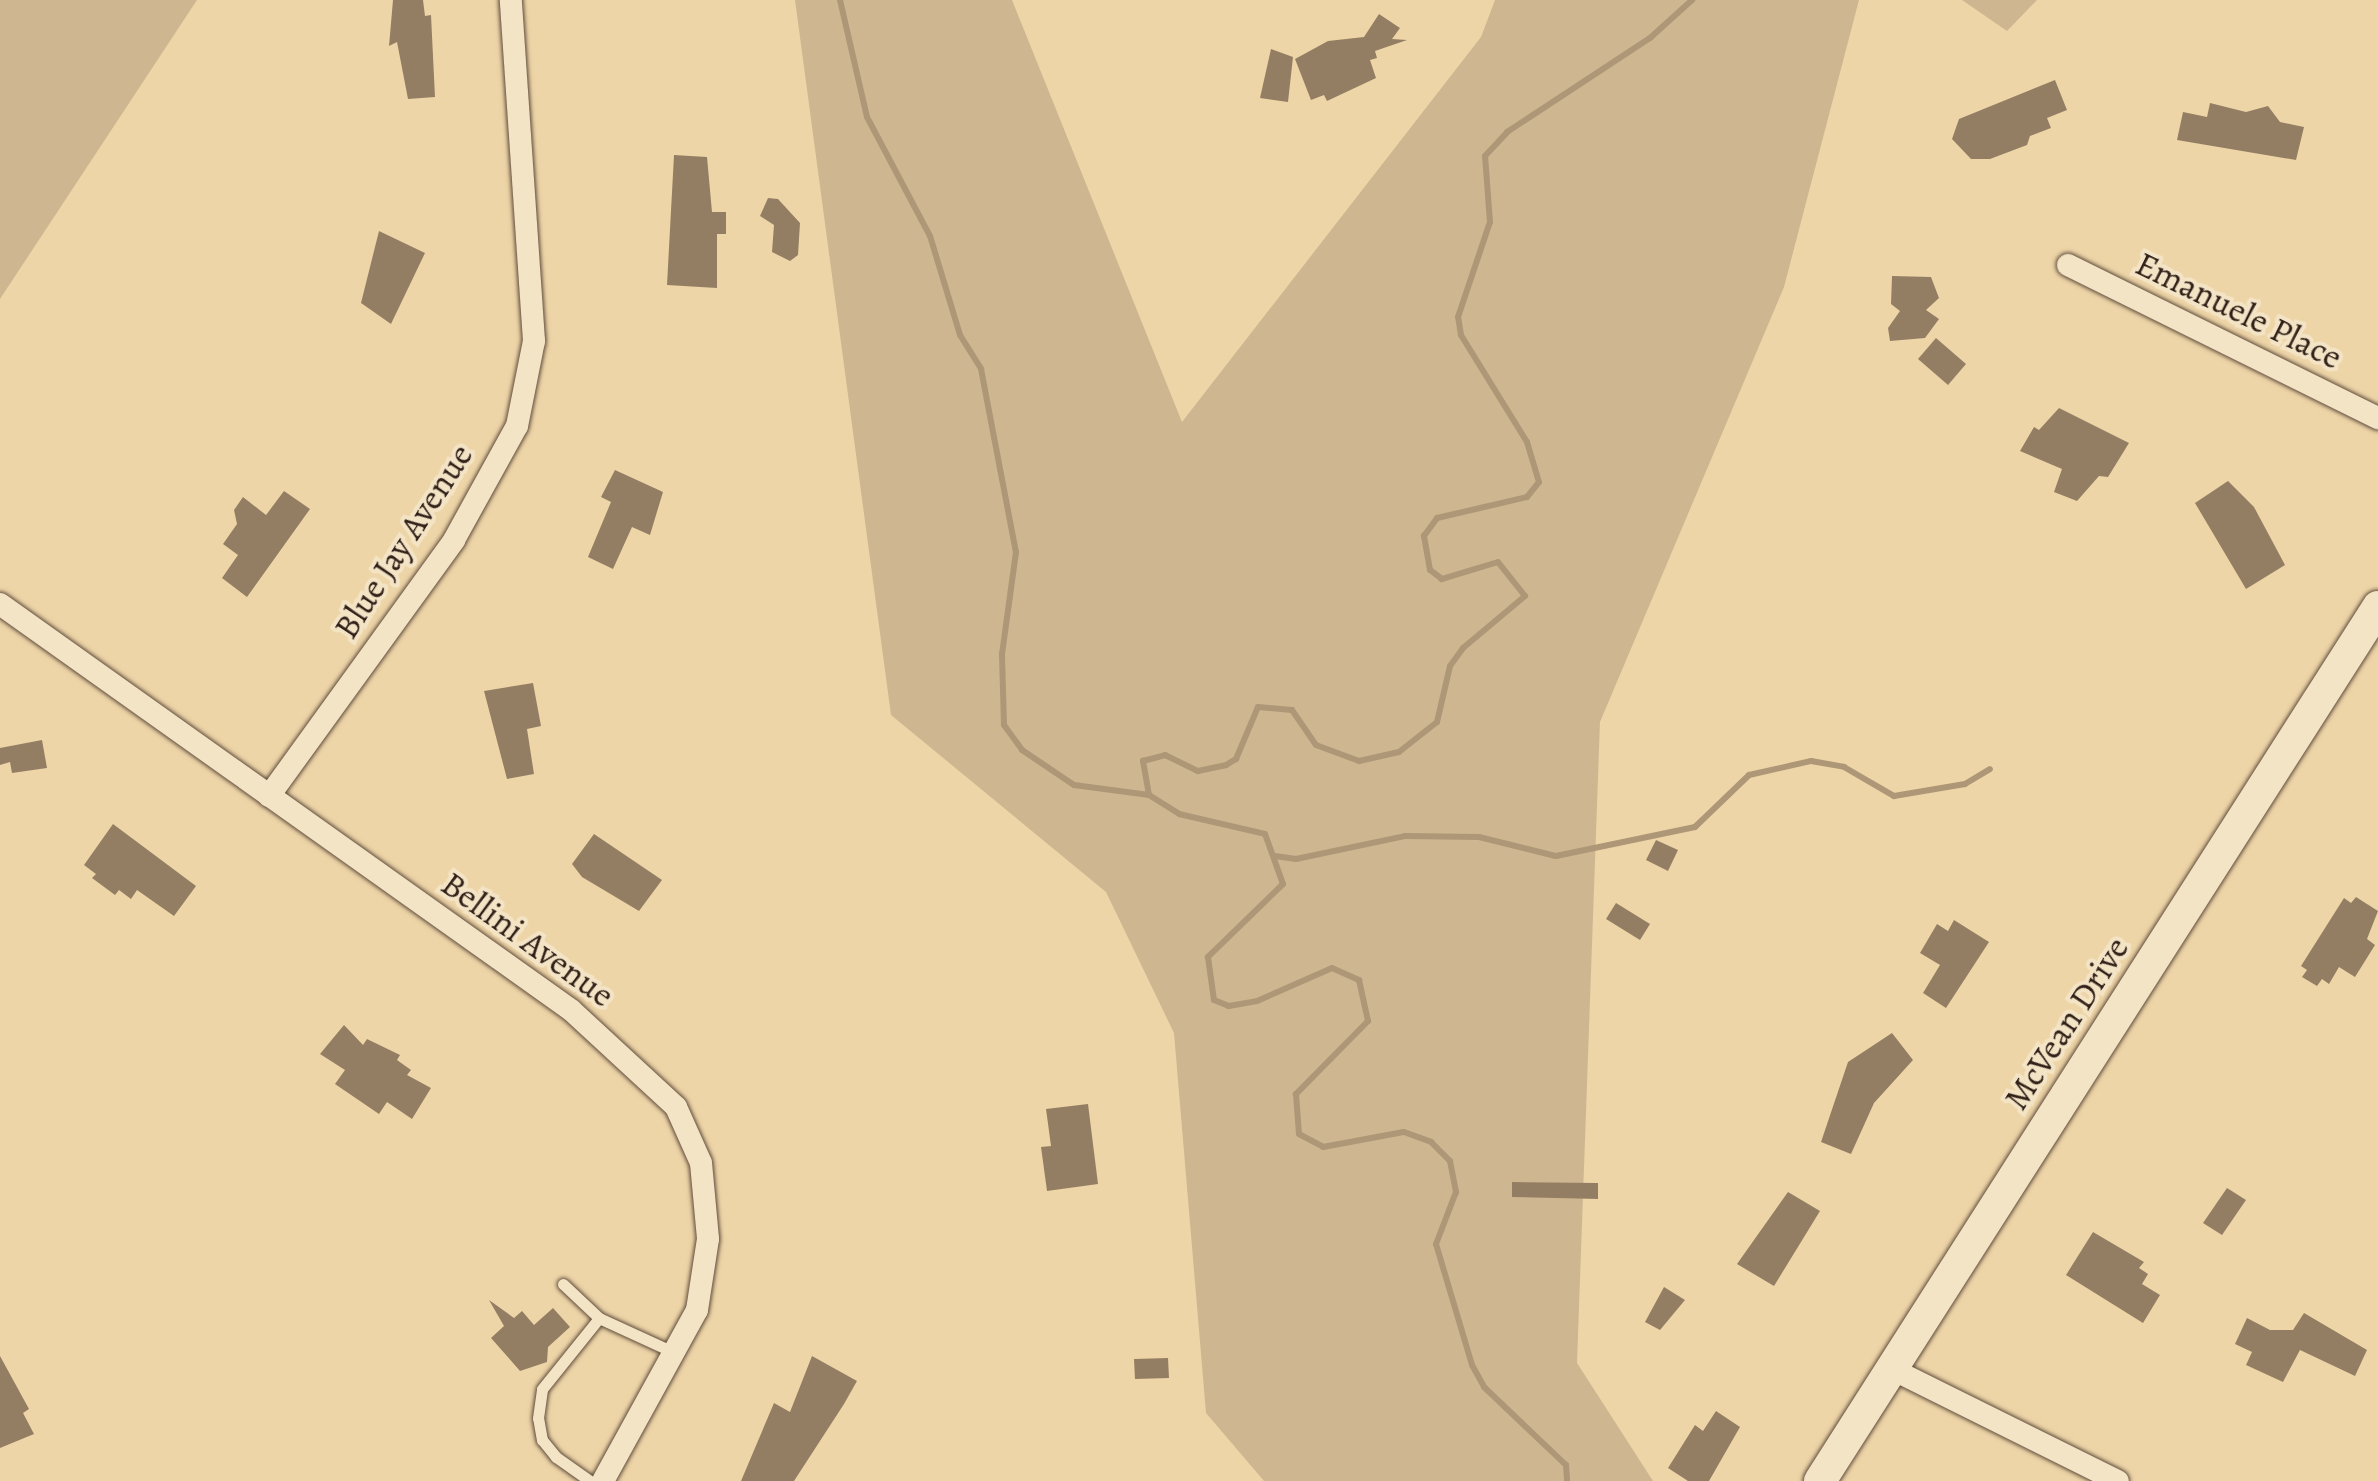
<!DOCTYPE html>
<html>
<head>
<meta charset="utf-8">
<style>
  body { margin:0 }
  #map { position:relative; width:2378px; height:1481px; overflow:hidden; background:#eed5a8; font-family:Alegreya,serif }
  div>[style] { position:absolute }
  .green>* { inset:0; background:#ceb690 }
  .stream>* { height:6px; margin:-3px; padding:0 3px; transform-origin:3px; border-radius:3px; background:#ad9777 }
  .building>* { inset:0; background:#937e63 }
  .roads { filter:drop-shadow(0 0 2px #604d3c) drop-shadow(0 0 2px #604d3c) }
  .lane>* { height:11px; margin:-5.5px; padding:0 5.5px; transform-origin:5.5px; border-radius:5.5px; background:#f4e4c6 }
  .street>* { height:22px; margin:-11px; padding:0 11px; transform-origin:11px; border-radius:11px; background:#f4e4c6 }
  .secondary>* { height:32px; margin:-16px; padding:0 16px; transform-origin:16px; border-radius:16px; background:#f4e4c6 }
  span { translate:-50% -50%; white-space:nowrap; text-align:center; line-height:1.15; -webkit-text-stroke:8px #f4e4c6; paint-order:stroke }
  .street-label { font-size:35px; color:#302018 }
</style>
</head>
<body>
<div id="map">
  <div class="green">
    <div style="clip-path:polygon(0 0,197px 0,0 299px)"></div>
    <div style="clip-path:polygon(795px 0,1012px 0,1182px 422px,1481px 37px,1495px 0,1859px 0,1784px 287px,1600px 722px,1577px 1363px,1653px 1481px,1264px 1481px,1206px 1413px,1174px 1033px,1106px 892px,891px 715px)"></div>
    <div style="clip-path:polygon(1962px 0,2037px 0,2007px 31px)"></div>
  </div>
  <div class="stream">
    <div style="left:840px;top:0;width:120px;rotate:77deg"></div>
    <div style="left:867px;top:117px;width:135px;rotate:62.1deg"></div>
    <div style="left:930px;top:236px;width:103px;rotate:73.1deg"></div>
    <div style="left:960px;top:335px;width:40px;rotate:58deg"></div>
    <div style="left:981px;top:369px;width:186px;rotate:79.2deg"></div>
    <div style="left:1016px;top:552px;width:103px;rotate:97.8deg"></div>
    <div style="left:1002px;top:654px;width:71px;rotate:88.4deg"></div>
    <div style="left:1004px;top:725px;width:31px;rotate:54deg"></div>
    <div style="left:1022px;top:750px;width:63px;rotate:33.9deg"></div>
    <div style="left:1074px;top:785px;width:76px;rotate:7.6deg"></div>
    <div style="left:1149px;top:795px;width:36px;rotate:32deg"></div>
    <div style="left:1179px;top:814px;width:88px;rotate:13.1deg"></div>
    <div style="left:1265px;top:834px;width:53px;rotate:70.2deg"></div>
    <div style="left:1283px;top:884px;width:105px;rotate:135.8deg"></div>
    <div style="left:1208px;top:957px;width:43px;rotate:82.1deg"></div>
    <div style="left:1214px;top:1000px;width:16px;rotate:22deg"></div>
    <div style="left:1229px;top:1006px;width:28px;rotate:-10deg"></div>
    <div style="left:1257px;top:1001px;width:82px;rotate:-23.7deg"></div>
    <div style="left:1332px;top:968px;width:30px;rotate:24deg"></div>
    <div style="left:1359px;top:980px;width:42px;rotate:77.6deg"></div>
    <div style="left:1368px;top:1021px;width:103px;rotate:134.6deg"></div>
    <div style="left:1296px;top:1094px;width:40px;rotate:85.7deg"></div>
    <div style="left:1299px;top:1134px;width:27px;rotate:28deg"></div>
    <div style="left:1323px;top:1147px;width:82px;rotate:-10.5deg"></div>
    <div style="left:1404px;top:1132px;width:29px;rotate:20deg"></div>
    <div style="left:1431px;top:1142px;width:27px;rotate:45deg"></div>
    <div style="left:1450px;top:1161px;width:32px;rotate:79deg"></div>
    <div style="left:1456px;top:1192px;width:56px;rotate:111deg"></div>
    <div style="left:1436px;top:1244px;width:126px;rotate:73.4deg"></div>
    <div style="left:1472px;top:1365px;width:25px;rotate:61deg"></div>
    <div style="left:1484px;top:1387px;width:113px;rotate:43.6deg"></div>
    <div style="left:1566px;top:1465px;width:16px;rotate:86deg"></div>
    <div style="left:1149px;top:795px;width:35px;rotate:-100deg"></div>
    <div style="left:1143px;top:761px;width:23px;rotate:-15deg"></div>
    <div style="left:1165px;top:755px;width:37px;rotate:26deg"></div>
    <div style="left:1198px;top:771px;width:29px;rotate:-12deg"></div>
    <div style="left:1226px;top:765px;width:12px;rotate:-31deg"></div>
    <div style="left:1236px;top:759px;width:56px;rotate:-67.1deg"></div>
    <div style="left:1258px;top:707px;width:34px;rotate:5deg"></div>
    <div style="left:1292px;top:710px;width:42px;rotate:55.6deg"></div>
    <div style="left:1316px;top:745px;width:46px;rotate:20.4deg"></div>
    <div style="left:1359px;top:761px;width:41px;rotate:-12.7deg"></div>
    <div style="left:1399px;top:752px;width:48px;rotate:-38.3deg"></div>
    <div style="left:1437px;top:722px;width:57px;rotate:-76.9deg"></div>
    <div style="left:1450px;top:666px;width:22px;rotate:-54deg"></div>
    <div style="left:1463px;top:648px;width:81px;rotate:-40deg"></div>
    <div style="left:1525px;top:596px;width:43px;rotate:-128.5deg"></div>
    <div style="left:1498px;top:562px;width:59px;rotate:163.1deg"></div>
    <div style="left:1442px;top:579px;width:15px;rotate:-143deg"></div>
    <div style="left:1430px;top:570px;width:35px;rotate:-100deg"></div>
    <div style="left:1424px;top:536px;width:22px;rotate:-54deg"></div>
    <div style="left:1437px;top:518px;width:92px;rotate:-13.1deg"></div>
    <div style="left:1527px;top:497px;width:19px;rotate:-51deg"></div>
    <div style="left:1539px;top:482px;width:42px;rotate:-106.7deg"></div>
    <div style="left:1527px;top:442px;width:126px;rotate:-121.7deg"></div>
    <div style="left:1461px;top:335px;width:18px;rotate:-99deg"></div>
    <div style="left:1458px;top:317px;width:100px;rotate:-71.4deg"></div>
    <div style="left:1490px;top:222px;width:66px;rotate:-94.3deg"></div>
    <div style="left:1485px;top:156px;width:33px;rotate:-47deg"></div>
    <div style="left:1507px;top:132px;width:171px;rotate:-33.3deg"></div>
    <div style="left:1650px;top:38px;width:57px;rotate:-42.1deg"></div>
    <div style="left:1275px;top:856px;width:21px;rotate:8deg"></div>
    <div style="left:1296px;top:859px;width:111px;rotate:-11.9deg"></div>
    <div style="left:1405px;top:836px;width:74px;rotate:0.8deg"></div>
    <div style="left:1479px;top:837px;width:79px;rotate:13.9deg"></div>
    <div style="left:1556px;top:856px;width:142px;rotate:-11.8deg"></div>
    <div style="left:1695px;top:827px;width:75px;rotate:-43.9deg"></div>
    <div style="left:1749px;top:775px;width:64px;rotate:-12.7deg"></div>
    <div style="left:1811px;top:761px;width:34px;rotate:10deg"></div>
    <div style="left:1844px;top:767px;width:58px;rotate:30.1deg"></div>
    <div style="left:1894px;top:796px;width:72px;rotate:-9.6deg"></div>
    <div style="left:1965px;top:784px;width:29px;rotate:-31deg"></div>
  </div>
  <div class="building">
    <div style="clip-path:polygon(393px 0,423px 0,425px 16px,431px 15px,435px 97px,408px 99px,397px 42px,389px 46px)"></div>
    <div style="clip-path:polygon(1379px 14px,1400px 28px,1392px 39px,1407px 40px,1375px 51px,1377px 58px,1370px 60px,1376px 78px,1327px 101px,1324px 95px,1311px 100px,1295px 59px,1328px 41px,1364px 37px)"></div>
    <div style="clip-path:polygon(1271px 49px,1293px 57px,1288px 102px,1260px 98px)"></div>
    <div style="clip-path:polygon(2055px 80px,2067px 110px,2047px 118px,2051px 128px,2030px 136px,2027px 145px,1990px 159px,1971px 159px,1952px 139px,1959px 119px)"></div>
    <div style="clip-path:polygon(2210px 103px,2246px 112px,2268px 106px,2280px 122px,2304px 127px,2296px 160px,2177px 140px,2183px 112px,2207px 117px)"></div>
    <div style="clip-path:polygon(674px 155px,707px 157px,712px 212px,726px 212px,726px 234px,717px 234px,717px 288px,667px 285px)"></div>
    <div style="clip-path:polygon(768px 198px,778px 199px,800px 223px,798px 255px,790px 261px,772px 252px,774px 225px,760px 216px)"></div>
    <div style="clip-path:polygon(379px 231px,425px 253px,391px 324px,361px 303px)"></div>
    <div style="clip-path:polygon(1892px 276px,1931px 277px,1939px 298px,1926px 310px,1939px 319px,1925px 338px,1890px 341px,1888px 328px,1900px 311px,1891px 304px)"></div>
    <div style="clip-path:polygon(1936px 338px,1966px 364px,1948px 385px,1918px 359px)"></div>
    <div style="clip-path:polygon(2059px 408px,2129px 443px,2108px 477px,2099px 476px,2077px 501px,2054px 492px,2062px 469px,2020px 451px,2034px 427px,2039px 430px)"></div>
    <div style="clip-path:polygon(615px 470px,663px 492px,650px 535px,632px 527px,613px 569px,588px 557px,611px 502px,601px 497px)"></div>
    <div style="clip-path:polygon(2228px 481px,2254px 507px,2285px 565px,2246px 589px,2195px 503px)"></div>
    <div style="clip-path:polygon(284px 491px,310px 509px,247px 597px,222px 578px,238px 555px,223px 544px,237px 524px,234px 510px,243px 497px,266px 515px)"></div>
    <div style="clip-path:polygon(533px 683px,541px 726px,527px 729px,534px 774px,507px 779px,484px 691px)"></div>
    <div style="clip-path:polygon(42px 740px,47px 768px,12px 773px,10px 762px,0 765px,0 748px)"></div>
    <div style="clip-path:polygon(113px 824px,196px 886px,174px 916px,137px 890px,131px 899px,119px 890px,115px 895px,92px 878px,96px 874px,84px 865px)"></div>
    <div style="clip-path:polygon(594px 834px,662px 880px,639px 911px,582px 877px,572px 864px)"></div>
    <div style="clip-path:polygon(1656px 840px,1678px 850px,1668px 871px,1646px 860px)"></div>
    <div style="clip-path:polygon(2356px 897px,2378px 911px,2367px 939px,2375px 945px,2355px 977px,2339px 967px,2329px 984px,2322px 979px,2317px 986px,2302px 977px,2307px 970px,2301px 966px,2344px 898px,2351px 903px)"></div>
    <div style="clip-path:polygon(1616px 903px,1650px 924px,1640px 940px,1606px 919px)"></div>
    <div style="clip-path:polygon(1954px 920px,1989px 942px,1946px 1008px,1923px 993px,1940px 965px,1920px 953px,1937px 924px,1948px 931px)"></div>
    <div style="clip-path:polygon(344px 1025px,363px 1045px,367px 1039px,400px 1055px,397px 1060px,411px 1070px,407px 1075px,431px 1088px,412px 1119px,387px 1102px,379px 1114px,335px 1084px,345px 1070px,320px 1054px)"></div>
    <div style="clip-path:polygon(1892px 1033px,1913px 1060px,1874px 1103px,1851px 1154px,1821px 1142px,1848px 1062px)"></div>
    <div style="clip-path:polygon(1088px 1104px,1098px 1184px,1047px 1191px,1041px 1147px,1051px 1146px,1046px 1109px)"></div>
    <div style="clip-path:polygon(1512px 1182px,1598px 1183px,1598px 1199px,1512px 1197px)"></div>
    <div style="clip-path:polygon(2227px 1188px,2246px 1200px,2222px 1235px,2203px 1223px)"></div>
    <div style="clip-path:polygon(1788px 1192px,1820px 1211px,1774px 1286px,1737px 1264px)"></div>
    <div style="clip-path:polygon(2093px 1232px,2144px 1262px,2139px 1268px,2148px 1274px,2142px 1284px,2160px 1295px,2143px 1323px,2066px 1275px)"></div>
    <div style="clip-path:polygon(1664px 1287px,1685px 1300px,1660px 1330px,1645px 1322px)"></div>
    <div style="clip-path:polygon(489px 1300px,514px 1318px,522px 1311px,534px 1325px,553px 1308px,570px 1327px,548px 1347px,547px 1362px,520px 1371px,491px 1338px,504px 1326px)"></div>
    <div style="clip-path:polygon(2304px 1313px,2367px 1350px,2355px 1376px,2300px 1350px,2283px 1382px,2246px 1365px,2252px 1352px,2235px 1344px,2247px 1318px,2270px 1330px,2293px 1330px)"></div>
    <div style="clip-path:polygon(0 1356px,29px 1409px,23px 1413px,34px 1434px,0 1448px)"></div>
    <div style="clip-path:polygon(812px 1356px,857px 1381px,844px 1404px,794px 1481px,741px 1481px,774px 1403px,790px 1412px)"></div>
    <div style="clip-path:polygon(1168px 1358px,1169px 1378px,1135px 1379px,1134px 1359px)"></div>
    <div style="clip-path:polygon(1716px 1411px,1740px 1427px,1709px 1481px,1688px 1481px,1668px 1468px,1695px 1425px,1703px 1431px)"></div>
  </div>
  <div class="roads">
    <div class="lane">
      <div style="left:563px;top:1284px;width:50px;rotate:43.4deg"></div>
      <div style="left:599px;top:1318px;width:84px;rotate:24.7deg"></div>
      <div style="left:590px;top:1481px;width:42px;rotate:-144.8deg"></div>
      <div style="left:556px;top:1457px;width:22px;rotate:-129deg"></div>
      <div style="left:542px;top:1440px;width:22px;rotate:-100deg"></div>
      <div style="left:538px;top:1418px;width:29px;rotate:-82deg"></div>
      <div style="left:542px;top:1389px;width:91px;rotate:-51.2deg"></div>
    </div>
    <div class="street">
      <div style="left:2068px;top:265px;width:346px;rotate:26.3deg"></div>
      <div style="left:0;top:604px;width:701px;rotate:35.41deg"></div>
      <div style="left:571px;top:1010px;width:143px;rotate:42.7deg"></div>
      <div style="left:676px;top:1107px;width:61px;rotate:65.9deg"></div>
      <div style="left:701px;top:1163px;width:76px;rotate:84.7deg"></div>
      <div style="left:708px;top:1239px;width:72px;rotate:98.8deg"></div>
      <div style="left:697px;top:1310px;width:195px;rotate:118.8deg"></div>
      <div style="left:269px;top:796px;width:316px;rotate:-54.1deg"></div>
      <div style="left:454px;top:540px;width:130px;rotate:-61.1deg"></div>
      <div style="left:517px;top:426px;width:87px;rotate:-78.7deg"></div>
      <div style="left:534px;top:341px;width:342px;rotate:-93.9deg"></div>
      <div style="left:1892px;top:1369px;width:252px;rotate:26.4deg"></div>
    </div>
    <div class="secondary">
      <div style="left:1820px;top:1481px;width:1037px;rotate:-57.44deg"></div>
    </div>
  </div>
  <div class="street-label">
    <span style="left:2239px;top:310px;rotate:26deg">Emanuele Place</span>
    <span style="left:403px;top:541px;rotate:-57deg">Blue Jay Avenue</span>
    <span style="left:528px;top:939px;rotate:36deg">Bellini Avenue</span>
    <span style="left:2066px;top:1023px;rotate:-57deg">McVean Drive</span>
  </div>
</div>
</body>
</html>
